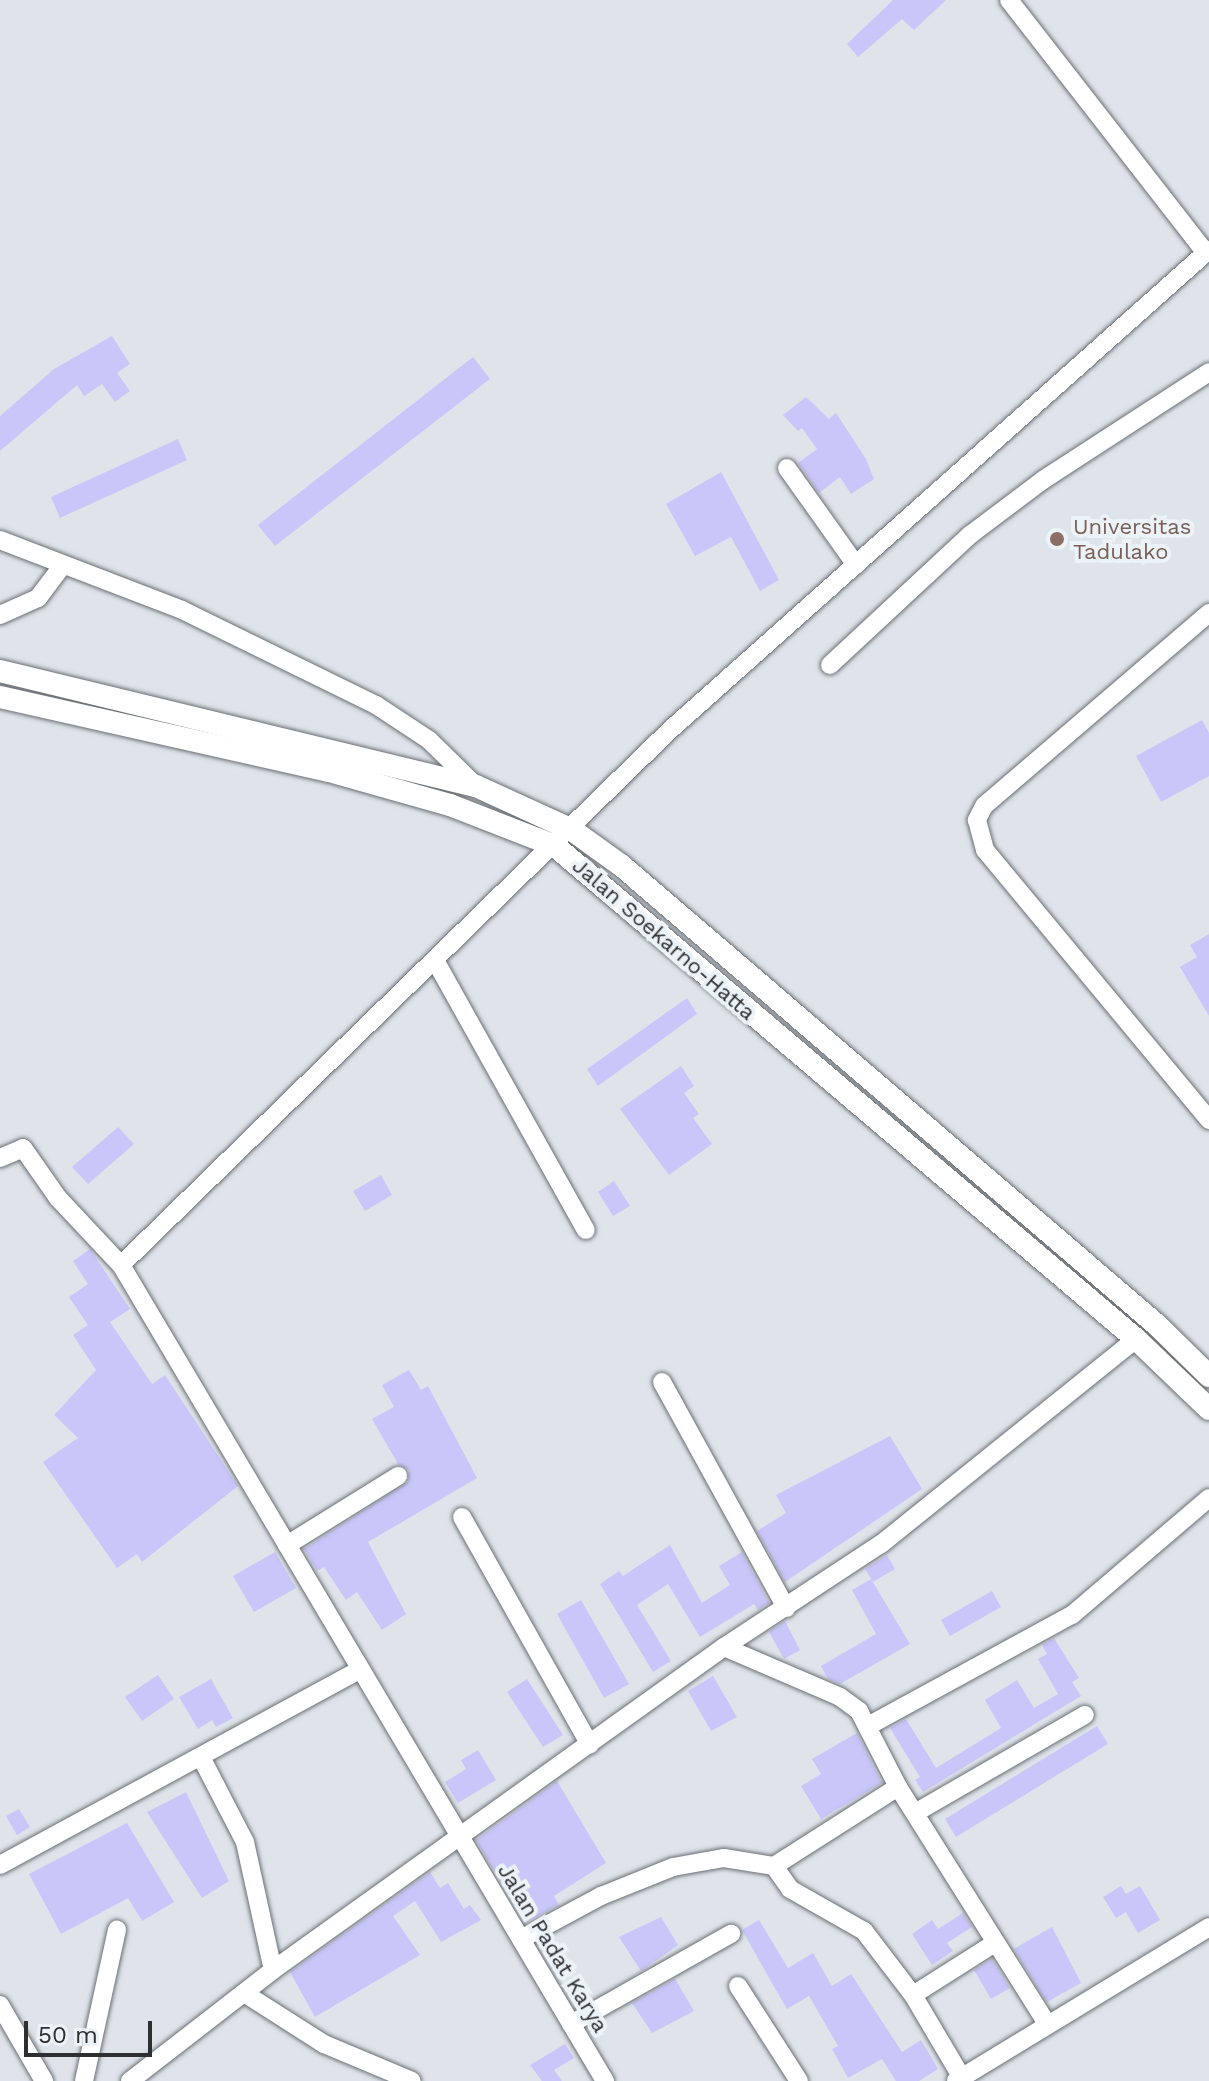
<!DOCTYPE html>
<html>
<head>
<meta charset="utf-8">
<style>
  body { margin:0 }
  #map { position:relative; width:1209px; height:2081px; overflow:hidden; background:#dee4ea; font-family:"Work Sans",sans-serif }
  div>[style] { position:absolute }
  .building>* { inset:0; background:#c9c7f9 }
  .roads { filter:drop-shadow(0 0 2px #6a6f74) drop-shadow(0 0 2px #6a6f74) }
  .minor>* { height:18px; margin:-9px; padding:0 9px; transform-origin:9px; border-radius:9px; background:#fff }
  .major>* { height:22px; margin:-11px; padding:0 11px; transform-origin:11px; border-radius:11px; background:#fff }
  .dots>* { width:22px; height:22px; translate:-50% -50%; box-sizing:border-box; border:4px solid #ebf2f8; border-radius:50% }
  span { translate:-50% -50%; white-space:nowrap; text-align:center; line-height:1.15; -webkit-text-stroke:8px #ebf2f8; paint-order:stroke }
  .education-label { font-size:22px; color:#785e54 }
  .left { translate:0 -50%; text-align:left }
  .street-label { font-size:22px; color:#2d2f31 }
  .scale { position:absolute; left:24px; top:2021px; width:128px; height:36px; box-sizing:border-box; border:4px solid #2d2f31; border-top:0; padding-left:10px; font-size:24px; line-height:28px; white-space:nowrap; color:#2d2f31; -webkit-text-stroke:6px #ebf2f8; paint-order:stroke }
</style>
</head>
<body>
<div id="map">
  <div class="building">
    <div style="clip-path:polygon(893px 0,946px 0,914px 30px,902px 19px,858px 57px,847px 44px)"></div>
    <div style="clip-path:polygon(112px 336px,130px 364px,117px 373px,130px 391px,115px 402px,102px 384px,84px 396px,77px 385px,0 451px,0 416px,54px 369px)"></div>
    <div style="clip-path:polygon(473px 357px,490px 379px,275px 546px,258px 525px)"></div>
    <div style="clip-path:polygon(806px 397px,829px 419px,836px 413px,866px 459px,874px 479px,851px 494px,840px 477px,819px 493px,798px 463px,817px 449px,802px 428px,798px 431px,783px 415px)"></div>
    <div style="clip-path:polygon(178px 439px,187px 460px,60px 518px,51px 497px)"></div>
    <div style="clip-path:polygon(721px 472px,779px 580px,760px 591px,731px 537px,695px 556px,666px 504px)"></div>
    <div style="clip-path:polygon(1202px 720px,1209px 733px,1209px 776px,1161px 802px,1136px 756px)"></div>
    <div style="clip-path:polygon(1209px 934px,1209px 1016px,1180px 967px,1197px 957px,1190px 945px)"></div>
    <div style="clip-path:polygon(687px 998px,697px 1014px,598px 1086px,587px 1069px)"></div>
    <div style="clip-path:polygon(681px 1066px,694px 1086px,684px 1093px,699px 1114px,693px 1118px,712px 1144px,669px 1175px,620px 1109px)"></div>
    <div style="clip-path:polygon(118px 1127px,134px 1144px,88px 1184px,72px 1167px)"></div>
    <div style="clip-path:polygon(381px 1175px,392px 1195px,365px 1211px,353px 1191px)"></div>
    <div style="clip-path:polygon(614px 1181px,630px 1206px,613px 1216px,598px 1192px)"></div>
    <div style="clip-path:polygon(90px 1249px,130px 1309px,110px 1322px,152px 1384px,165px 1375px,238px 1486px,142px 1562px,137px 1554px,117px 1568px,43px 1462px,78px 1438px,54px 1415px,96px 1370px,73px 1335px,88px 1325px,69px 1297px,88px 1284px,73px 1261px)"></div>
    <div style="clip-path:polygon(409px 1370px,421px 1390px,428px 1386px,477px 1478px,368px 1542px,406px 1614px,382px 1630px,357px 1592px,346px 1600px,324px 1567px,317px 1571px,304px 1549px,408px 1482px,409px 1470px,398px 1464px,372px 1419px,394px 1407px,382px 1385px)"></div>
    <div style="clip-path:polygon(890px 1436px,922px 1489px,785px 1582px,757px 1531px,786px 1513px,776px 1495px)"></div>
    <div style="clip-path:polygon(670px 1545px,702px 1603px,730px 1585px,719px 1566px,742px 1552px,769px 1603px,758px 1610px,754px 1604px,700px 1637px,668px 1584px,637px 1605px,671px 1661px,653px 1672px,600px 1584px,619px 1571px,623px 1576px)"></div>
    <div style="clip-path:polygon(275px 1552px,296px 1588px,254px 1612px,233px 1576px)"></div>
    <div style="clip-path:polygon(887px 1555px,895px 1569px,873px 1582px,865px 1569px)"></div>
    <div style="clip-path:polygon(871px 1579px,910px 1644px,840px 1684px,828px 1679px,821px 1666px,876px 1634px,852px 1590px)"></div>
    <div style="clip-path:polygon(992px 1591px,1001px 1607px,950px 1636px,941px 1620px)"></div>
    <div style="clip-path:polygon(581px 1600px,629px 1684px,604px 1698px,557px 1614px)"></div>
    <div style="clip-path:polygon(785px 1621px,800px 1650px,784px 1659px,769px 1632px)"></div>
    <div style="clip-path:polygon(1054px 1638px,1079px 1678px,1072px 1682px,1081px 1696px,923px 1792px,915px 1780px,920px 1777px,890px 1728px,906px 1719px,936px 1768px,1001px 1728px,985px 1700px,1017px 1680px,1034px 1708px,1058px 1694px,1038px 1659px,1047px 1654px,1042px 1645px)"></div>
    <div style="clip-path:polygon(158px 1675px,174px 1699px,142px 1721px,125px 1697px)"></div>
    <div style="clip-path:polygon(713px 1676px,737px 1717px,711px 1731px,688px 1691px)"></div>
    <div style="clip-path:polygon(211px 1679px,233px 1718px,216px 1727px,212px 1720px,198px 1729px,179px 1697px)"></div>
    <div style="clip-path:polygon(527px 1679px,563px 1735px,543px 1747px,507px 1692px)"></div>
    <div style="clip-path:polygon(1097px 1726px,1108px 1744px,956px 1837px,945px 1819px)"></div>
    <div style="clip-path:polygon(857px 1733px,882px 1783px,821px 1819px,801px 1786px,821px 1774px,812px 1759px)"></div>
    <div style="clip-path:polygon(478px 1750px,496px 1780px,458px 1803px,445px 1782px,466px 1769px,461px 1760px)"></div>
    <div style="clip-path:polygon(557px 1781px,606px 1863px,554px 1896px,559px 1905px,525px 1923px,476px 1840px)"></div>
    <div style="clip-path:polygon(186px 1792px,229px 1881px,202px 1898px,147px 1812px)"></div>
    <div style="clip-path:polygon(19px 1809px,30px 1827px,17px 1835px,6px 1816px)"></div>
    <div style="clip-path:polygon(127px 1823px,174px 1902px,142px 1921px,128px 1898px,61px 1934px,29px 1874px)"></div>
    <div style="clip-path:polygon(430px 1872px,440px 1888px,448px 1883px,464px 1909px,470px 1905px,481px 1920px,441px 1942px,415px 1901px,393px 1916px,420px 1955px,315px 2017px,290px 1972px)"></div>
    <div style="clip-path:polygon(1121px 1886px,1126px 1894px,1140px 1886px,1160px 1920px,1138px 1933px,1126px 1912px,1116px 1918px,1103px 1897px)"></div>
    <div style="clip-path:polygon(963px 1913px,972px 1927px,947px 1943px,953px 1951px,932px 1965px,912px 1934px,932px 1920px,938px 1929px)"></div>
    <div style="clip-path:polygon(661px 1917px,678px 1945px,641px 1971px,619px 1937px)"></div>
    <div style="clip-path:polygon(759px 1920px,788px 1968px,813px 1953px,832px 1986px,851px 1974px,902px 2052px,921px 2040px,938px 2069px,919px 2081px,896px 2081px,882px 2059px,848px 2078px,832px 2049px,838px 2046px,809px 1996px,787px 2009px,769px 1978px,742px 1930px)"></div>
    <div style="clip-path:polygon(1052px 1927px,1081px 1983px,1047px 2002px,1014px 1949px)"></div>
    <div style="clip-path:polygon(992px 1959px,1010px 1988px,991px 1999px,974px 1970px)"></div>
    <div style="clip-path:polygon(675px 1979px,694px 2011px,652px 2033px,632px 2003px)"></div>
    <div style="clip-path:polygon(565px 2044px,574px 2058px,554px 2070px,562px 2081px,542px 2081px,530px 2065px)"></div>
  </div>
  <div class="roads">
    <div class="minor">
      <div style="left:1009px;top:0;width:321px;rotate:52.1deg"></div>
      <div style="left:787px;top:468px;width:119px;rotate:54.6deg"></div>
      <div style="left:0;top:540px;width:195px;rotate:21deg"></div>
      <div style="left:182px;top:610px;width:216px;rotate:26.1deg"></div>
      <div style="left:376px;top:705px;width:64px;rotate:33.4deg"></div>
      <div style="left:429px;top:740px;width:66px;rotate:44.4deg"></div>
      <div style="left:1209px;top:613px;width:296px;rotate:139.4deg"></div>
      <div style="left:984px;top:806px;width:16px;rotate:117deg"></div>
      <div style="left:977px;top:820px;width:31px;rotate:75deg"></div>
      <div style="left:985px;top:850px;width:351px;rotate:50.3deg"></div>
      <div style="left:0;top:615px;width:42px;rotate:-24.1deg"></div>
      <div style="left:38px;top:598px;width:40px;rotate:-53deg"></div>
      <div style="left:830px;top:665px;width:191px;rotate:-42.9deg"></div>
      <div style="left:970px;top:535px;width:91px;rotate:-37deg"></div>
      <div style="left:1043px;top:480px;width:198px;rotate:-33deg"></div>
      <div style="left:436px;top:962px;width:307px;rotate:60.8deg"></div>
      <div style="left:0;top:1158px;width:25px;rotate:-23deg"></div>
      <div style="left:23px;top:1148px;width:61px;rotate:55deg"></div>
      <div style="left:58px;top:1198px;width:92px;rotate:46.8deg"></div>
      <div style="left:662px;top:1382px;width:258px;rotate:61.2deg"></div>
      <div style="left:462px;top:1517px;width:261px;rotate:60.7deg"></div>
      <div style="left:287px;top:1545px;width:131px;rotate:-31.9deg"></div>
      <div style="left:724px;top:1647px;width:126px;rotate:23.3deg"></div>
      <div style="left:840px;top:1697px;width:24px;rotate:36deg"></div>
      <div style="left:859px;top:1711px;width:85px;rotate:62.8deg"></div>
      <div style="left:898px;top:1787px;width:280px;rotate:57.8deg"></div>
      <div style="left:868px;top:1726px;width:232px;rotate:-28.6deg"></div>
      <div style="left:1072px;top:1615px;width:180px;rotate:-40.5deg"></div>
      <div style="left:202px;top:1759px;width:93px;rotate:62.6deg"></div>
      <div style="left:245px;top:1842px;width:131px;rotate:77.7deg"></div>
      <div style="left:915px;top:1813px;width:196px;rotate:-30deg"></div>
      <div style="left:0;top:1865px;width:409px;rotate:-28.5deg"></div>
      <div style="left:774px;top:1866px;width:28px;rotate:55deg"></div>
      <div style="left:790px;top:1889px;width:85px;rotate:29.6deg"></div>
      <div style="left:864px;top:1931px;width:81px;rotate:52.6deg"></div>
      <div style="left:913px;top:1995px;width:96px;rotate:59.4deg"></div>
      <div style="left:521px;top:1939px;width:91px;rotate:-28.3deg"></div>
      <div style="left:601px;top:1896px;width:78px;rotate:-21.9deg"></div>
      <div style="left:673px;top:1867px;width:52px;rotate:-10deg"></div>
      <div style="left:724px;top:1858px;width:51px;rotate:9.1deg"></div>
      <div style="left:774px;top:1866px;width:147px;rotate:-32.5deg"></div>
      <div style="left:738px;top:1986px;width:113px;rotate:57.3deg"></div>
      <div style="left:244px;top:1993px;width:95px;rotate:32.5deg"></div>
      <div style="left:324px;top:2044px;width:95px;rotate:22.8deg"></div>
      <div style="left:913px;top:1995px;width:97px;rotate:-32.4deg"></div>
      <div style="left:0;top:2005px;width:88px;rotate:59.9deg"></div>
      <div style="left:571px;top:2024px;width:184px;rotate:-29.4deg"></div>
      <div style="left:84px;top:2081px;width:155px;rotate:-77.7deg"></div>
      <div style="left:130px;top:2081px;width:181px;rotate:-37.8deg"></div>
      <div style="left:273px;top:1970px;width:555px;rotate:-35.61deg"></div>
      <div style="left:724px;top:1647px;width:188px;rotate:-33.3deg"></div>
      <div style="left:881px;top:1544px;width:327px;rotate:-38.8deg"></div>
      <div style="left:605px;top:2081px;width:949px;rotate:-120.67deg"></div>
      <div style="left:121px;top:1265px;width:767px;rotate:-44.26deg"></div>
      <div style="left:670px;top:730px;width:722px;rotate:-41.69deg"></div>
      <div style="left:956px;top:2081px;width:296px;rotate:-31.3deg"></div>
    </div>
    <div class="major">
      <div style="left:0;top:671px;width:490px;rotate:13.6deg"></div>
      <div style="left:476px;top:786px;width:106px;rotate:24.6deg"></div>
      <div style="left:572px;top:830px;width:62px;rotate:35.8deg"></div>
      <div style="left:622px;top:866px;width:705px;rotate:40.63deg"></div>
      <div style="left:1157px;top:1325px;width:73px;rotate:44.4deg"></div>
      <div style="left:0;top:697px;width:337px;rotate:12.7deg"></div>
      <div style="left:329px;top:771px;width:126px;rotate:15.7deg"></div>
      <div style="left:450px;top:805px;width:113px;rotate:21.3deg"></div>
      <div style="left:555px;top:846px;width:762px;rotate:40.32deg"></div>
      <div style="left:1136px;top:1339px;width:101px;rotate:43.8deg"></div>
    </div>
  </div>
  <div class="dots">
    <div style="left:1057px;top:539px;background:#8d6e63"></div>
  </div>
  <div class="education-label">
    <span class="left" style="left:1073px;top:539px">Universitas<br>Tadulako</span>
  </div>
  <div class="street-label">
    <span style="left:664px;top:939px;rotate:41deg">Jalan Soekarno-Hatta</span>
    <span style="left:553px;top:1948px;rotate:59deg">Jalan Padat Karya</span>
  </div>
  <div class="scale">50 m</div>
</div>
</body>
</html>
